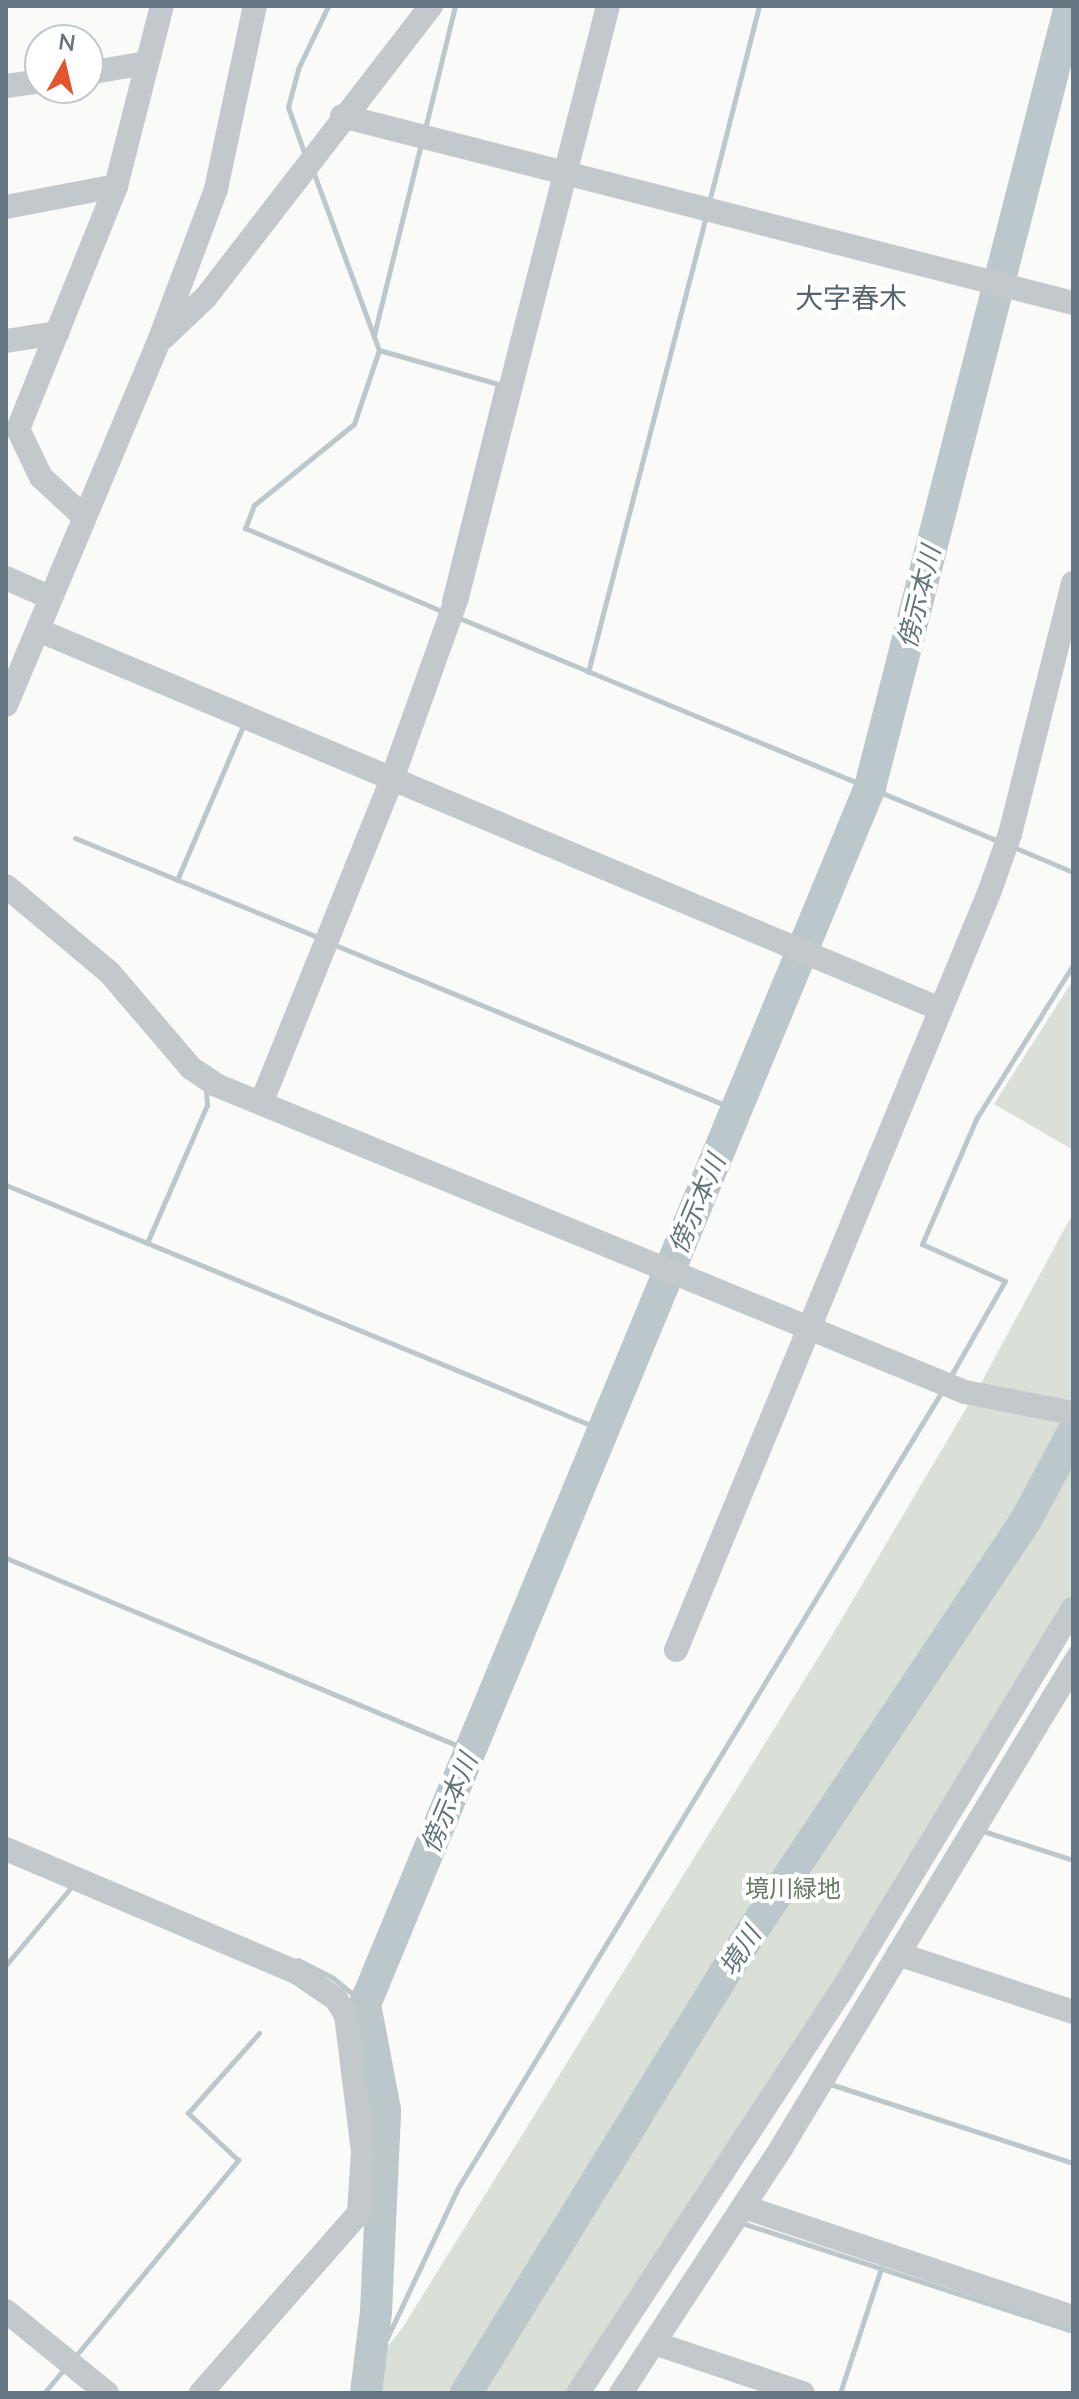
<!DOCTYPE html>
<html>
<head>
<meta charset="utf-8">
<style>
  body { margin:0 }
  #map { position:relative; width:1079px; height:2399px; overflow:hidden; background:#fafaf8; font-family:Lato,"Noto Sans JP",sans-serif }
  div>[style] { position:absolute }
  .green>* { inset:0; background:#dadfd7 }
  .stream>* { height:5px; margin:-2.5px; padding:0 2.5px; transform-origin:2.5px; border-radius:2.5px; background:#bbc7cb }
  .river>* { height:32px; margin:-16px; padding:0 16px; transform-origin:16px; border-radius:16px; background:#bbc7cb }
  .minor>* { height:24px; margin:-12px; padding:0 12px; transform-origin:12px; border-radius:12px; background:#c3c8cc }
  span { translate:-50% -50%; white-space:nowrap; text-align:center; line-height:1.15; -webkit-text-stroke:8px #fff; paint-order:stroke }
  .park-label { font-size:24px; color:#687a64 }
  .water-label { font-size:26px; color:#60757c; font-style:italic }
  .quarter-label { font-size:28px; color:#57646e }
  .frame { position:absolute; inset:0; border:8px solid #657683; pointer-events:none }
  .north { position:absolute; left:24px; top:24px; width:80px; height:80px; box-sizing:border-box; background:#fff; border:2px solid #c1c8cd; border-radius:50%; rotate:8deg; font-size:22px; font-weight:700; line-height:32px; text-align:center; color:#657683 }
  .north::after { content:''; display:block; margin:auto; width:28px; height:36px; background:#e4572e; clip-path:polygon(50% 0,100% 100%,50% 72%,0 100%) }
</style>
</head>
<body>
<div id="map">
  <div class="green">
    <div style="clip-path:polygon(1073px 980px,1073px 1150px,994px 1104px)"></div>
    <div style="clip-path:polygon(1073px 1213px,1073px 1606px,580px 2393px,351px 2393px,403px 2327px,831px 1637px,980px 1385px)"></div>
  </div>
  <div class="stream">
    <div style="left:425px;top:129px;width:127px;rotate:-76.3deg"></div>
    <div style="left:305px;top:155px;width:51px;rotate:-109.5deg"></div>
    <div style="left:288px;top:107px;width:39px;rotate:-75deg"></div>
    <div style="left:298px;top:69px;width:70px;rotate:-64.5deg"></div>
    <div style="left:313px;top:171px;width:191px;rotate:69.8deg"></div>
    <div style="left:379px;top:350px;width:78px;rotate:108.7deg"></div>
    <div style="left:354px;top:424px;width:129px;rotate:141deg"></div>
    <div style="left:254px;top:505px;width:25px;rotate:111deg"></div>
    <div style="left:245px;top:528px;width:216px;rotate:22.9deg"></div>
    <div style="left:709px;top:202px;width:202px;rotate:-75.7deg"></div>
    <div style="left:374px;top:335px;width:198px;rotate:-76.2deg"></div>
    <div style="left:379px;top:350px;width:124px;rotate:15.9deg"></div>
    <div style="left:498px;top:384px;width:223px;rotate:104deg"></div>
    <div style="left:457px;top:617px;width:586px;rotate:22.49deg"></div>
    <div style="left:588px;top:672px;width:472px;rotate:-75.5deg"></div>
    <div style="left:75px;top:838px;width:267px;rotate:22.2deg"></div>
    <div style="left:1011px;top:846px;width:67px;rotate:22.8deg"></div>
    <div style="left:177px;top:880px;width:168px;rotate:-66.8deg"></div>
    <div style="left:335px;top:945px;width:435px;rotate:22.3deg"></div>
    <div style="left:6px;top:1185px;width:648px;rotate:22.33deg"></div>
    <div style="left:147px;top:1243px;width:150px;rotate:-66.5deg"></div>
    <div style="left:207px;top:1105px;width:16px;rotate:-94deg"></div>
    <div style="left:949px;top:1379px;width:113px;rotate:-60.3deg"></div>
    <div style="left:1005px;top:1281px;width:91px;rotate:-156deg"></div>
    <div style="left:922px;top:1244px;width:136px;rotate:-66.6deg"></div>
    <div style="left:976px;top:1119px;width:182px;rotate:-57.8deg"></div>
    <div style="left:6px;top:1558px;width:506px;rotate:22.56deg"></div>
    <div style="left:1065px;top:1659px;width:15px;rotate:-58deg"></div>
    <div style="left:983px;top:1831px;width:95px;rotate:17.9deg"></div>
    <div style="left:298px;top:1960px;width:39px;rotate:27deg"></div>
    <div style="left:333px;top:1978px;width:41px;rotate:39.1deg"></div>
    <div style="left:6px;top:1965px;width:103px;rotate:-50.1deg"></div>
    <div style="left:827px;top:2083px;width:259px;rotate:18deg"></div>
    <div style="left:739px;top:2222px;width:351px;rotate:18.1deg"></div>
    <div style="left:372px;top:2341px;width:15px;rotate:-11deg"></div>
    <div style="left:387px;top:2338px;width:166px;rotate:-64.7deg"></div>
    <div style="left:458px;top:2188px;width:932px;rotate:-58.73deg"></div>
    <div style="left:73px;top:2359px;width:259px;rotate:-50.3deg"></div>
    <div style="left:238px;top:2160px;width:69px;rotate:-136.8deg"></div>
    <div style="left:188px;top:2113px;width:107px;rotate:-48.4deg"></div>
    <div style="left:44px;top:2393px;width:31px;rotate:-50deg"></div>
    <div style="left:840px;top:2393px;width:132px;rotate:-71.8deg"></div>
  </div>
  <div class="river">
    <div style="left:366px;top:2393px;width:82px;rotate:-83deg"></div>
    <div style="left:376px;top:2312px;width:202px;rotate:-87.4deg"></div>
    <div style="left:385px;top:2110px;width:108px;rotate:-100.7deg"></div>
    <div style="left:365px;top:2004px;width:1318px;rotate:-67.46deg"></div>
    <div style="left:870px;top:787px;width:806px;rotate:-75.64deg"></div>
    <div style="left:466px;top:2393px;width:505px;rotate:-58.36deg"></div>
    <div style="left:731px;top:1963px;width:532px;rotate:-56.34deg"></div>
    <div style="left:1026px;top:1520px;width:100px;rotate:-61.9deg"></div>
  </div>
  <div class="minor">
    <div style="left:88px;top:73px;width:59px;rotate:-9.8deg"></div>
    <div style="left:6px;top:86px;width:34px;rotate:-8deg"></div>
    <div style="left:342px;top:116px;width:755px;rotate:14.35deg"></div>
    <div style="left:6px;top:207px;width:112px;rotate:-10.8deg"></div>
    <div style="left:164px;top:337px;width:58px;rotate:-43.6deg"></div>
    <div style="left:206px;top:297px;width:368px;rotate:-52.3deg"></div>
    <div style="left:6px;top:341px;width:52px;rotate:-8.9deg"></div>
    <div style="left:83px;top:516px;width:57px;rotate:-137.1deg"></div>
    <div style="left:41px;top:477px;width:53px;rotate:-115.6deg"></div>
    <div style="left:18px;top:429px;width:262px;rotate:-68deg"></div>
    <div style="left:116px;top:186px;width:186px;rotate:-75.7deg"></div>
    <div style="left:6px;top:578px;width:47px;rotate:23.8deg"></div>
    <div style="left:38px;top:630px;width:978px;rotate:22.79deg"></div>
    <div style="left:6px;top:705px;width:395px;rotate:-67.2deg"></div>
    <div style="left:159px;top:341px;width:162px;rotate:-69.4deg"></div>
    <div style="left:216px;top:189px;width:187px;rotate:-78deg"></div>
    <div style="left:6px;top:886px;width:134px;rotate:39.9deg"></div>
    <div style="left:109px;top:972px;width:126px;rotate:49.5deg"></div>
    <div style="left:191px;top:1068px;width:30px;rotate:34deg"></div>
    <div style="left:216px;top:1085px;width:809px;rotate:22.29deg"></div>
    <div style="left:965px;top:1392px;width:110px;rotate:11deg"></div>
    <div style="left:262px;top:1101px;width:347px;rotate:-68deg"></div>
    <div style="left:392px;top:779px;width:193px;rotate:-70.3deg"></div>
    <div style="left:457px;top:597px;width:610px;rotate:-75.67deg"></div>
    <div style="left:676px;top:1650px;width:819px;rotate:-67.54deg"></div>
    <div style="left:989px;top:893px;width:63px;rotate:-70.4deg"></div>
    <div style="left:1010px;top:834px;width:259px;rotate:-75.9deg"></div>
    <div style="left:6px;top:1849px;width:317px;rotate:23deg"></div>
    <div style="left:298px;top:1973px;width:46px;rotate:34.4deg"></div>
    <div style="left:336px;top:1999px;width:19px;rotate:58deg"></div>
    <div style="left:346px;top:2015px;width:138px;rotate:82.9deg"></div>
    <div style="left:363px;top:2152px;width:61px;rotate:93.8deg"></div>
    <div style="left:359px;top:2213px;width:240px;rotate:131.3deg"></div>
    <div style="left:898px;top:1954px;width:184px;rotate:18.3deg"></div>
    <div style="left:744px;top:2207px;width:347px;rotate:18.5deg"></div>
    <div style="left:6px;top:2311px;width:130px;rotate:39.1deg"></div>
    <div style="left:654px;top:2343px;width:157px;rotate:18.6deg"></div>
    <div style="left:578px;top:2393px;width:478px;rotate:-56.8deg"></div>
    <div style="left:840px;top:1993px;width:449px;rotate:-58.8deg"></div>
    <div style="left:621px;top:2393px;width:296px;rotate:-56.8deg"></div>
    <div style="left:783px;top:2145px;width:561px;rotate:-58.86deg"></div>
  </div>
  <div class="park-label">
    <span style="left:793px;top:1888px">境川緑地</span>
  </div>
  <div class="water-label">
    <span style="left:919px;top:597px;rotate:-76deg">傍示本川</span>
    <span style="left:697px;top:1204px;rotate:-67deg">傍示本川</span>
    <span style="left:449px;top:1803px;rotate:-67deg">傍示本川</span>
    <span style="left:740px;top:1951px;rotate:-57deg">境川</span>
  </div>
  <div class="quarter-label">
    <span style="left:851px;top:297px">大字春木</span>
  </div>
  <div class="frame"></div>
  <div class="north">N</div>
</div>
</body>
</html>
